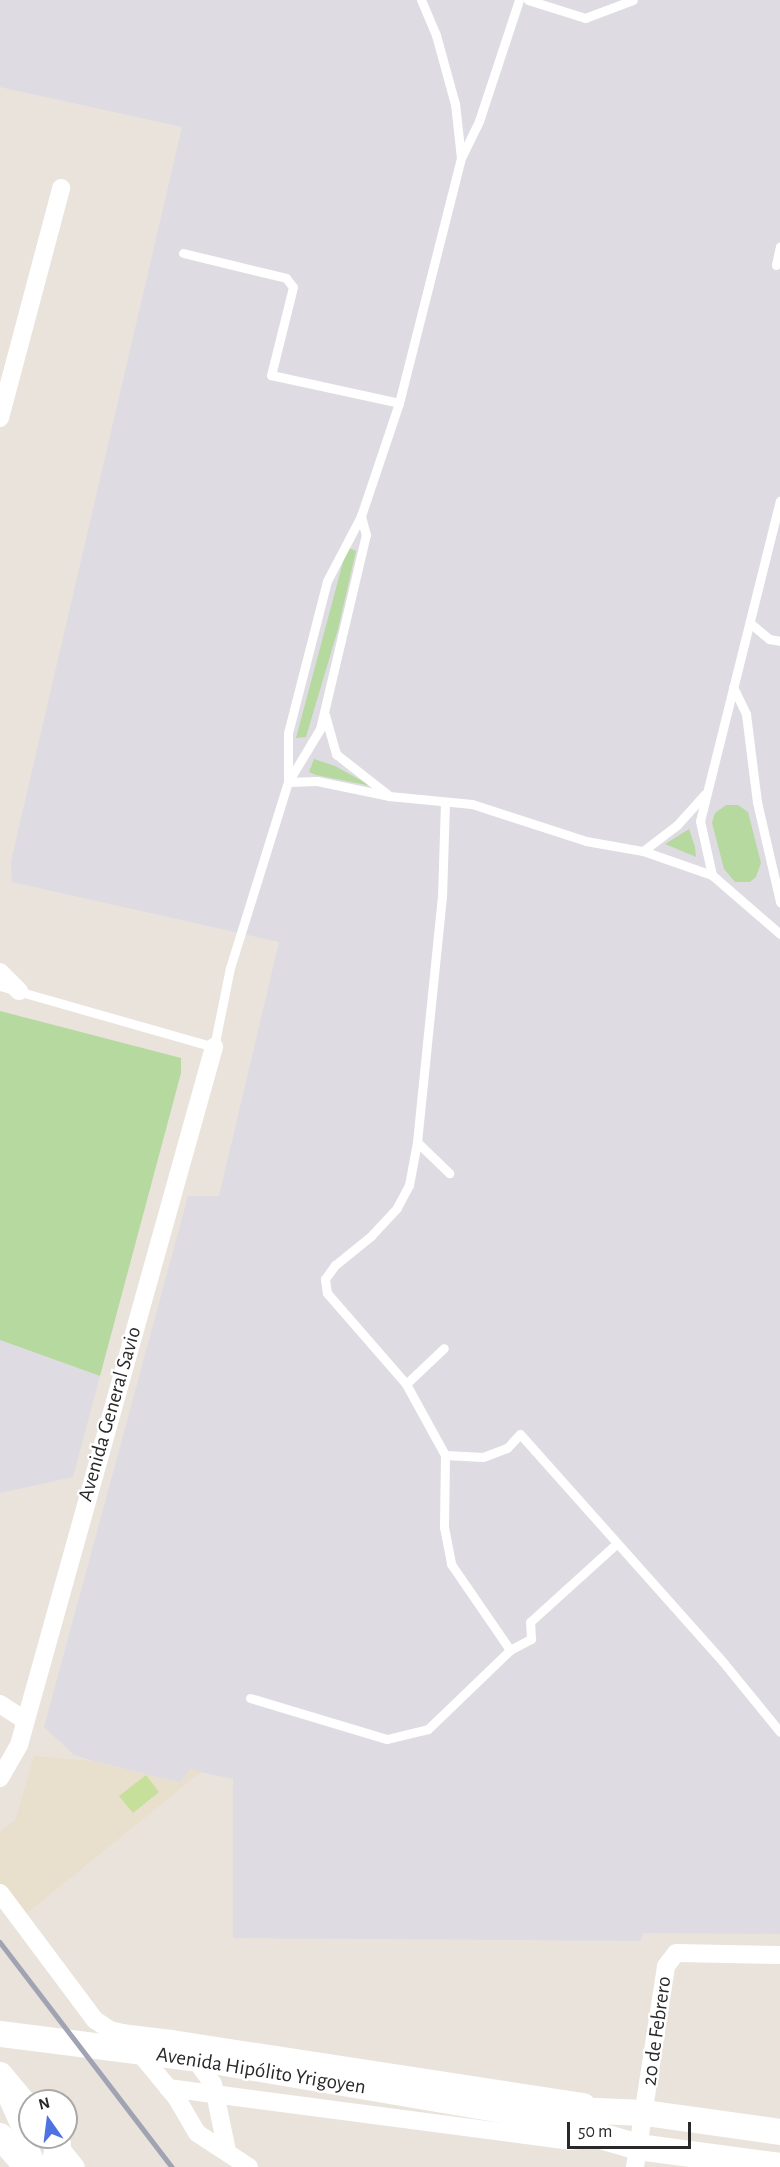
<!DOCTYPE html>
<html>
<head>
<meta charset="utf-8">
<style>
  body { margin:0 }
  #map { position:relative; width:780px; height:2167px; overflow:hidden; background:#e9e3dc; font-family:"Alegreya Sans",sans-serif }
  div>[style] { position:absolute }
  .industrial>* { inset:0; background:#dedce2 }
  .education>* { inset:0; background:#e9dfcd }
  .green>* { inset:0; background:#b6d99f }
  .pitch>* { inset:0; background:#c6e09c }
  .lane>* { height:9px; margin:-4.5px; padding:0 4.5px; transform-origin:4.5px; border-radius:4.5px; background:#fff }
  .street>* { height:18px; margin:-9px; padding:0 9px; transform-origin:9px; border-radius:9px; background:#fff }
  .secondary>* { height:26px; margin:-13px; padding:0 13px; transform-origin:13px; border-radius:13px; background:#fff }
  .rail>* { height:4.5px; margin:-2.25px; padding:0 2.25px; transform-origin:2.25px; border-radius:2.25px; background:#a0a3b1 }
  span { translate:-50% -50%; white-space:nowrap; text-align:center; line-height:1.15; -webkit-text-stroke:4.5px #fff; paint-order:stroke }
  .street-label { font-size:21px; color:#292929 }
  .north { position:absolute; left:18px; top:2089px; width:60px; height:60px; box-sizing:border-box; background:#fff; border:2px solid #a9a9a9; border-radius:50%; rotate:346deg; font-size:16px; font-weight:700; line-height:24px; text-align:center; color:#292929 }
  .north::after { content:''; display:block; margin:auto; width:21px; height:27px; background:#4f72e3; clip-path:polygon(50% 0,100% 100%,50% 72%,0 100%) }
  .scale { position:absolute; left:567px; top:2122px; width:124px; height:27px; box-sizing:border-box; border:3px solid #292929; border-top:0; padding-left:8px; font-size:18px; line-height:21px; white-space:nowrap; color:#292929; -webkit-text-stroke:4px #fff; paint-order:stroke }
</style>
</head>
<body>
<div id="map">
  <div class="industrial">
    <div style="clip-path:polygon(0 0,780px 0,780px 1934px,644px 1933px,640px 1941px,233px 1938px,233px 1779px,190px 1770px,180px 1783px,93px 1761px,74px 1755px,44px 1727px,188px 1196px,219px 1196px,279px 942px,12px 882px,11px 861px,182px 127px,0 87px)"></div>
    <div style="clip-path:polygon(0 1340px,100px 1376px,73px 1477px,0 1493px)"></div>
  </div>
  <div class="education">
    <div style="clip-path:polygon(34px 1756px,93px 1761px,180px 1783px,190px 1769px,201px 1772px,21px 1918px,0 1892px,0 1832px,16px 1819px)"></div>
  </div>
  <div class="green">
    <div style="clip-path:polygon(347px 547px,356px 551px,338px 629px,306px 737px,296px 738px)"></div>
    <div style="clip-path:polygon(314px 759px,335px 766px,371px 786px,316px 775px,309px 772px)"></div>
    <div style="clip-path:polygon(726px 805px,738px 805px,748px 812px,761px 863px,756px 877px,750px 882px,735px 882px,724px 869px,712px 823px,715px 813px)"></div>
    <div style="clip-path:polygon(689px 829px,695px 847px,696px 857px,665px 844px)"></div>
    <div style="clip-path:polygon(0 1011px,181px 1058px,181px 1073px,100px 1376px,0 1340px)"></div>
  </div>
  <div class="pitch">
    <div style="clip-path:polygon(146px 1775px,159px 1792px,133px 1813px,119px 1796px)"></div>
  </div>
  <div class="lane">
    <div style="left:528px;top:0;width:60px;rotate:17.5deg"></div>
    <div style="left:585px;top:18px;width:51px;rotate:-20.6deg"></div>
    <div style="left:462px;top:156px;width:39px;rotate:-64deg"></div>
    <div style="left:479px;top:121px;width:127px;rotate:-71.7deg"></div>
    <div style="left:183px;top:253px;width:106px;rotate:13.6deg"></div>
    <div style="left:286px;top:278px;width:11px;rotate:52deg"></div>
    <div style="left:293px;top:287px;width:91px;rotate:104deg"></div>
    <div style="left:271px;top:375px;width:131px;rotate:12.3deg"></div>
    <div style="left:399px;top:403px;width:119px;rotate:108.6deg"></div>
    <div style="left:361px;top:516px;width:73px;rotate:117.6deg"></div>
    <div style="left:327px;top:581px;width:157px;rotate:104.4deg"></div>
    <div style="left:288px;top:733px;width:46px;rotate:90deg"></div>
    <div style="left:776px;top:265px;width:19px;rotate:-78deg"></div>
    <div style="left:399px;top:403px;width:253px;rotate:-75.8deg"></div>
    <div style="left:461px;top:158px;width:54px;rotate:-96.3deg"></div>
    <div style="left:455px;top:104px;width:72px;rotate:-105.4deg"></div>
    <div style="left:436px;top:35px;width:38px;rotate:-113deg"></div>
    <div style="left:750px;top:623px;width:25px;rotate:40deg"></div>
    <div style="left:769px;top:639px;width:11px;rotate:10deg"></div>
    <div style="left:733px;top:687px;width:30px;rotate:64deg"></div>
    <div style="left:746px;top:714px;width:89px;rotate:82.9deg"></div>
    <div style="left:757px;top:802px;width:103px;rotate:77deg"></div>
    <div style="left:325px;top:715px;width:41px;rotate:74.2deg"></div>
    <div style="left:336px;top:754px;width:65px;rotate:38.1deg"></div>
    <div style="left:288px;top:782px;width:29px;rotate:-2deg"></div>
    <div style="left:317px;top:781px;width:74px;rotate:11.8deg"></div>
    <div style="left:389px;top:796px;width:83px;rotate:5.5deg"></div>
    <div style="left:472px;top:804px;width:120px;rotate:18deg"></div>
    <div style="left:586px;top:841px;width:58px;rotate:10deg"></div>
    <div style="left:643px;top:851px;width:43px;rotate:-37.4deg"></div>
    <div style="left:677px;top:825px;width:42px;rotate:-47.9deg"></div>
    <div style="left:445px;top:802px;width:94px;rotate:91.8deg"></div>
    <div style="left:442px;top:896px;width:247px;rotate:95.8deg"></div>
    <div style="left:417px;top:1142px;width:45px;rotate:44.1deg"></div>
    <div style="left:643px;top:851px;width:73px;rotate:19.2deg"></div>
    <div style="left:712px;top:875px;width:90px;rotate:40.9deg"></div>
    <div style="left:712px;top:875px;width:55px;rotate:-102.5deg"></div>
    <div style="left:700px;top:821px;width:330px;rotate:-76deg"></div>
    <div style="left:0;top:986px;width:223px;rotate:15.9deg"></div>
    <div style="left:214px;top:1047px;width:81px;rotate:-78.6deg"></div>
    <div style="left:230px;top:968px;width:195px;rotate:-72.7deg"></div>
    <div style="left:288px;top:782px;width:62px;rotate:-58.9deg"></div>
    <div style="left:320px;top:729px;width:199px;rotate:-76.7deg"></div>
    <div style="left:366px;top:535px;width:20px;rotate:-105deg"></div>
    <div style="left:417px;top:1142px;width:44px;rotate:100.5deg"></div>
    <div style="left:409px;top:1185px;width:26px;rotate:118deg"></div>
    <div style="left:397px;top:1208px;width:38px;rotate:133deg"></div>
    <div style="left:371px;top:1236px;width:46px;rotate:141.1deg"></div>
    <div style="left:335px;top:1265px;width:17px;rotate:126deg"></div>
    <div style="left:325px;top:1279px;width:14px;rotate:82deg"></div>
    <div style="left:327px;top:1293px;width:121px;rotate:49deg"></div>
    <div style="left:406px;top:1384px;width:52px;rotate:-43.5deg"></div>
    <div style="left:406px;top:1384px;width:81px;rotate:61.2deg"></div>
    <div style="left:445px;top:1455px;width:38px;rotate:3deg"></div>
    <div style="left:483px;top:1457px;width:26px;rotate:-21deg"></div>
    <div style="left:507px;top:1448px;width:19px;rotate:-47deg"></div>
    <div style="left:520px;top:1434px;width:305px;rotate:48.3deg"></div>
    <div style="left:723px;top:1662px;width:90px;rotate:50.8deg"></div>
    <div style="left:445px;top:1455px;width:72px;rotate:90.8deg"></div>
    <div style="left:444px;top:1527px;width:38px;rotate:79deg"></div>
    <div style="left:451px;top:1564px;width:104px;rotate:55.5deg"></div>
    <div style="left:250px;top:1698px;width:143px;rotate:16.7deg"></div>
    <div style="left:387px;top:1739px;width:42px;rotate:-13.7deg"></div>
    <div style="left:428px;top:1729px;width:114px;rotate:-43.9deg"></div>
    <div style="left:510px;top:1650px;width:24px;rotate:-28deg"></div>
    <div style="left:531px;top:1639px;width:17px;rotate:-93deg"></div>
    <div style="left:530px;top:1622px;width:116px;rotate:-42.2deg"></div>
  </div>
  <div class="street">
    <div style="left:0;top:418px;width:238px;rotate:-75.1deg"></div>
    <div style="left:0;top:972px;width:27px;rotate:45deg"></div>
    <div style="left:0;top:1704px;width:30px;rotate:33deg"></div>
    <div style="left:0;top:1778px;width:38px;rotate:-60deg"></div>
    <div style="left:19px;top:1745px;width:725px;rotate:-74.39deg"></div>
    <div style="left:0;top:1893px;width:159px;rotate:53.2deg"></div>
    <div style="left:95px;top:2020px;width:18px;rotate:34deg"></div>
    <div style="left:110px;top:2030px;width:13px;rotate:13deg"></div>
    <div style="left:171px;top:2039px;width:419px;rotate:8.7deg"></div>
    <div style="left:2px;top:2086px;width:89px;rotate:66deg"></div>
    <div style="left:168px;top:2088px;width:405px;rotate:7.5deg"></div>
    <div style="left:570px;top:2141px;width:25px;rotate:-7deg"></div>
    <div style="left:58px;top:2145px;width:28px;rotate:51deg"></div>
    <div style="left:227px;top:2151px;width:68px;rotate:-101.8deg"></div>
    <div style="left:213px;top:2084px;width:41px;rotate:-126deg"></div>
    <div style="left:189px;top:2051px;width:22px;rotate:-146deg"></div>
    <div style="left:171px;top:2039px;width:48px;rotate:-172.9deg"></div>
    <div style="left:123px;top:2033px;width:83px;rotate:50.4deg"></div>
    <div style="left:176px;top:2097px;width:42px;rotate:59.7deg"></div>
    <div style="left:197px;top:2133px;width:62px;rotate:33.2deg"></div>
    <div style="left:635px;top:2167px;width:203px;rotate:-81.2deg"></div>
    <div style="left:666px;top:1966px;width:16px;rotate:-52deg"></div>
    <div style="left:676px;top:1953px;width:104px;rotate:1.1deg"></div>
  </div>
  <div class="secondary">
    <div style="left:0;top:2034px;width:215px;rotate:7.2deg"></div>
    <div style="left:213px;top:2061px;width:313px;rotate:9.6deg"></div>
    <div style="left:522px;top:2113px;width:121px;rotate:16.3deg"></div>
    <div style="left:638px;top:2147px;width:143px;rotate:7.6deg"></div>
    <div style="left:0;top:2075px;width:47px;rotate:50.2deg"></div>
    <div style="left:548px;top:2109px;width:97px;rotate:2.4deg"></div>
    <div style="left:645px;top:2113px;width:136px;rotate:8deg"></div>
    <div style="left:0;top:2136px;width:41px;rotate:48.9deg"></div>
    <div style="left:52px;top:2137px;width:10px;rotate:53deg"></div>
    <div style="left:58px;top:2145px;width:22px;rotate:100deg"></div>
  </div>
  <div class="rail">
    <div style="left:0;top:1942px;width:283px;rotate:52.6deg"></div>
  </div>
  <div class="street-label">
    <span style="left:110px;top:1414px;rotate:-74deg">Avenida General Savio</span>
    <span style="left:657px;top:2031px;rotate:-82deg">20 de Febrero</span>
    <span style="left:261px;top:2071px;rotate:9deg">Avenida Hipólito Yrigoyen</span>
  </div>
  <div class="north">N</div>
  <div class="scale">50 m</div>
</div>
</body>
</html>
